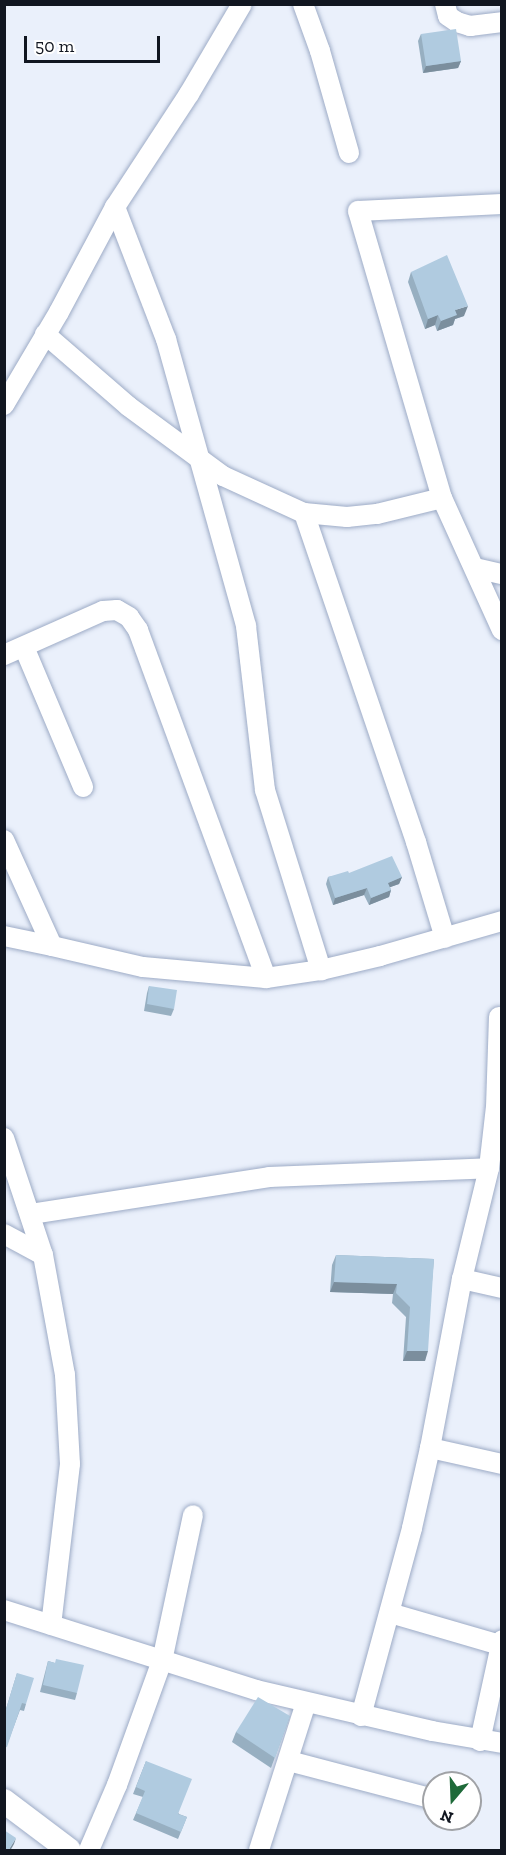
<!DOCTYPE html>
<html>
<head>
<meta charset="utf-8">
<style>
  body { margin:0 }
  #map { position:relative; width:506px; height:1855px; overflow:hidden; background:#eaf0fb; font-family:"Zilla Slab",serif }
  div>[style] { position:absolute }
  .roads { filter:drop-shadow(0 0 2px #9dabc6) drop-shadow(0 0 2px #9dabc6) }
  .minor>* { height:20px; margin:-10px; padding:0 10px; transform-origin:10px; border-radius:10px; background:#fff }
  .tertiary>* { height:24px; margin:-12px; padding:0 12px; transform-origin:12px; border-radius:12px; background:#fff }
  .wall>* { inset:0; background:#97afc1 }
  .shaded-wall>* { inset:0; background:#7b8e9d }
  .building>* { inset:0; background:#b0cbe0 }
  span { translate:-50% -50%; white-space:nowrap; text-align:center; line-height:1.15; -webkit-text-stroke:4.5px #fff; paint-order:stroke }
  .frame { position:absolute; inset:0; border:6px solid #111620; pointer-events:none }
  .north { position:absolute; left:422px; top:1771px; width:60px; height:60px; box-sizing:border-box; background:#fff; border:2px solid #a0a2a6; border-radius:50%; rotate:199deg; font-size:16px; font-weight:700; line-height:24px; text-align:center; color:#111620 }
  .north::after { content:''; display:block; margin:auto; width:21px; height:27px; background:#1e6a39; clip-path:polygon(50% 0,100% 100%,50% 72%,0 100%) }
  .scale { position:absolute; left:24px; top:36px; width:136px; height:27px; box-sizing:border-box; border:3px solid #111620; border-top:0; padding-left:8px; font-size:18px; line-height:21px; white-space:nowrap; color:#111620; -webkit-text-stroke:4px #fff; paint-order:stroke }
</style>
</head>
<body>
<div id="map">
  <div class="roads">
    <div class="minor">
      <div style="left:303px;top:4px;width:50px;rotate:70.1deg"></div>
      <div style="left:320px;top:51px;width:106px;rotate:74.1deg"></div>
      <div style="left:445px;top:4px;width:12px;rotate:76deg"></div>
      <div style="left:448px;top:16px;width:11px;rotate:34deg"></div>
      <div style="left:457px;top:22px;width:14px;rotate:17deg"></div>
      <div style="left:470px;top:26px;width:32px;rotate:-7deg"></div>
      <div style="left:502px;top:204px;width:144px;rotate:177.2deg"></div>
      <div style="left:358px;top:211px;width:299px;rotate:73.7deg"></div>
      <div style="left:442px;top:498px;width:145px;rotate:65.6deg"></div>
      <div style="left:115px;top:207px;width:142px;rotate:68.9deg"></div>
      <div style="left:166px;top:339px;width:298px;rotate:74.4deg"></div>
      <div style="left:246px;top:626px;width:165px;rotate:83.4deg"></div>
      <div style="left:265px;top:790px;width:189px;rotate:72.7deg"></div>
      <div style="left:45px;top:334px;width:110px;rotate:40.9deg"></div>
      <div style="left:128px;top:406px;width:118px;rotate:36.4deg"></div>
      <div style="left:223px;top:476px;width:89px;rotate:24.6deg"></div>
      <div style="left:304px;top:513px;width:43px;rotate:5.3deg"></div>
      <div style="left:347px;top:517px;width:30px;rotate:-6deg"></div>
      <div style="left:377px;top:514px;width:67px;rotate:-13.8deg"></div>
      <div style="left:4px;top:405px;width:108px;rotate:-59.4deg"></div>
      <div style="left:59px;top:312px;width:119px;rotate:-61.9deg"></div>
      <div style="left:115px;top:207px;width:135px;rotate:-56.8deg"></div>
      <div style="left:189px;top:94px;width:104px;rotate:-59.5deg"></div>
      <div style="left:304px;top:513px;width:348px;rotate:71.2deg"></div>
      <div style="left:416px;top:842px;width:100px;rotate:73.2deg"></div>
      <div style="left:475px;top:568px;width:28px;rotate:13deg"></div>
      <div style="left:24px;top:647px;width:152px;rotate:67.1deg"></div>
      <div style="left:4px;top:655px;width:108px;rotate:-24deg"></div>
      <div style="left:103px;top:611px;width:14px;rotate:-4deg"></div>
      <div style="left:117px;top:610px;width:14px;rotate:30deg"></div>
      <div style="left:129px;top:617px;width:16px;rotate:55deg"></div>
      <div style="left:138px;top:630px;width:371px;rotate:69.8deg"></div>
      <div style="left:4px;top:840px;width:116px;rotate:65.6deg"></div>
      <div style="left:52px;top:946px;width:93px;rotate:13deg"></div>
      <div style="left:143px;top:967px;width:123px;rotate:5.1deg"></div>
      <div style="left:266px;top:978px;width:56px;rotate:-8.3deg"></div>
      <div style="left:321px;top:970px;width:61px;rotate:-13.3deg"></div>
      <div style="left:380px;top:956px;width:127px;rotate:-16deg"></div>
      <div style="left:4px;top:936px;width:49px;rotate:11.8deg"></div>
      <div style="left:4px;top:1138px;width:123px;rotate:71.6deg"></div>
      <div style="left:43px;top:1255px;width:122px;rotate:79.6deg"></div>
      <div style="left:65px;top:1375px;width:89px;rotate:86.8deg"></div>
      <div style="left:70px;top:1464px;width:162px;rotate:96.7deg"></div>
      <div style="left:31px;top:1214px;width:241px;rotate:-8.8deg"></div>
      <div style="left:269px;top:1177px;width:220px;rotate:-2.3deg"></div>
      <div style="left:4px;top:1234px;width:44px;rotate:28.3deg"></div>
      <div style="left:462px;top:1279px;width:41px;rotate:12.7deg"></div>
      <div style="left:430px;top:1448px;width:74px;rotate:12.5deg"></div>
      <div style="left:4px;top:1610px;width:264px;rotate:17.6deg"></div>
      <div style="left:256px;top:1690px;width:181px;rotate:13.1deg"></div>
      <div style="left:432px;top:1731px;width:71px;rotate:9.7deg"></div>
      <div style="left:390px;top:1613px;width:115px;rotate:16.2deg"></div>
      <div style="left:361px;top:1716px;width:195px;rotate:-74.8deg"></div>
      <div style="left:412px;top:1528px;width:82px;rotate:-77.3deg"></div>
      <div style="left:430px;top:1448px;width:172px;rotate:-79.3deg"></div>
      <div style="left:462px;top:1279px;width:114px;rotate:-76.3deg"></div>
      <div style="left:489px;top:1168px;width:61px;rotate:-83.5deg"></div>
      <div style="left:496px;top:1107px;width:90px;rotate:-88.1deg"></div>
      <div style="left:480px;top:1741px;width:103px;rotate:-77.7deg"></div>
      <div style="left:289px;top:1761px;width:150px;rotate:14.7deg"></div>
      <div style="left:89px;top:1850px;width:71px;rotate:-66.7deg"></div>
      <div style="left:117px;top:1785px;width:132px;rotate:-70.1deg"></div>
      <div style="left:162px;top:1661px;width:149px;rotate:-78deg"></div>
      <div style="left:259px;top:1850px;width:154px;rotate:-72.3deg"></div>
    </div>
    <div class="tertiary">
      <div style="left:4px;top:1801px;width:81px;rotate:37deg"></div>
    </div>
  </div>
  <div class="wall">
    <div style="clip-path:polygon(421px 34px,461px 61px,458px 68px,423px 73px,418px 41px)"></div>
    <div style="clip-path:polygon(411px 272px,464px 316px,455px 319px,453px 325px,437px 331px,435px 325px,425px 329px,408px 282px)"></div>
    <div style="clip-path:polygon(349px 873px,402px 877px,399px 884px,390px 887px,391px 890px,389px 897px,369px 905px,364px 895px,333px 905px,326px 884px,328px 877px)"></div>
    <div style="clip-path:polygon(149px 986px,174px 1009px,171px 1016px,144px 1011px,147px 993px)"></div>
    <div style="clip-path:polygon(336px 1255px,434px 1259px,425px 1361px,403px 1361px,406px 1317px,392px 1303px,393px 1294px,330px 1292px,332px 1265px)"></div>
    <div style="clip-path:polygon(48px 1661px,55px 1663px,77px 1693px,75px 1700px,40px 1692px)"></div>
    <div style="clip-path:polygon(17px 1673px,26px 1704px,24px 1711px,20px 1710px,4px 1753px,4px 1708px,6px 1709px)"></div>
    <div style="clip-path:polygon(290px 1716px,271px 1768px,232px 1742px,236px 1732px)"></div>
    <div style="clip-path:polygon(146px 1761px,179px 1814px,187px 1817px,178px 1839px,133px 1820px,143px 1797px,133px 1794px)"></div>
  </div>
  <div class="shaded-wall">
    <div style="clip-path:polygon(461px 61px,458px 68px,423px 73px,426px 66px)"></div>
    <div style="clip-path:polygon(468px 306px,464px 316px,455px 319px,453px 325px,437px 331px,441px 321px,455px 310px)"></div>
    <div style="clip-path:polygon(438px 315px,435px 325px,425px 329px,428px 319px)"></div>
    <div style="clip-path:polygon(402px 877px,399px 884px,385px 889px,388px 883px)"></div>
    <div style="clip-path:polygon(367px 888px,364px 895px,333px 905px,335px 898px)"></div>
    <div style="clip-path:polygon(391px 890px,389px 897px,369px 905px,371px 898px)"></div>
    <div style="clip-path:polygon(334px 1282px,397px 1284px,393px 1294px,330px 1292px)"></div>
    <div style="clip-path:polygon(407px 1351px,428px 1351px,425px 1361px,403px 1361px)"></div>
    <div style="clip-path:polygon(16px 1838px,14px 1844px,10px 1851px,8px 1851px)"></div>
  </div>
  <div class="building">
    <div style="clip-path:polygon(456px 29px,461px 61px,426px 66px,421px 34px)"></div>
    <div style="clip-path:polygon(447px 255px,468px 306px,455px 310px,457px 315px,441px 321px,438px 315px,428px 319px,411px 272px)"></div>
    <div style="clip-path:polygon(392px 856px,402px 877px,388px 883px,391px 890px,371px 898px,367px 888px,335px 898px,328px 877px,348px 871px,349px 873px)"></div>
    <div style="clip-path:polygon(149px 986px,177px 990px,174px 1009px,147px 1004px)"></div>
    <div style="clip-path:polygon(336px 1255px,434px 1259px,428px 1351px,407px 1351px,410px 1307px,396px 1293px,397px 1284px,334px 1282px)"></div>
    <div style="clip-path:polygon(56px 1659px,84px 1665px,77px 1693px,43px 1685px,48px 1661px,55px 1663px)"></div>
    <div style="clip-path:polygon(17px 1673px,34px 1678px,26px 1704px,22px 1703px,7px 1747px,4px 1746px,4px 1708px,6px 1709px)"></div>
    <div style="clip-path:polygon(258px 1697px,290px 1716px,275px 1758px,236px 1732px)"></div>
    <div style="clip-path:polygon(146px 1761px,192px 1779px,178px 1814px,187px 1817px,181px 1832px,136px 1813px,145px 1791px,136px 1787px)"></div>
    <div style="clip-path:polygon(4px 1830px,16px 1838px,8px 1851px,4px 1851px)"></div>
  </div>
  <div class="frame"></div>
  <div class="north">N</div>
  <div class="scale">50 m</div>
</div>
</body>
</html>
